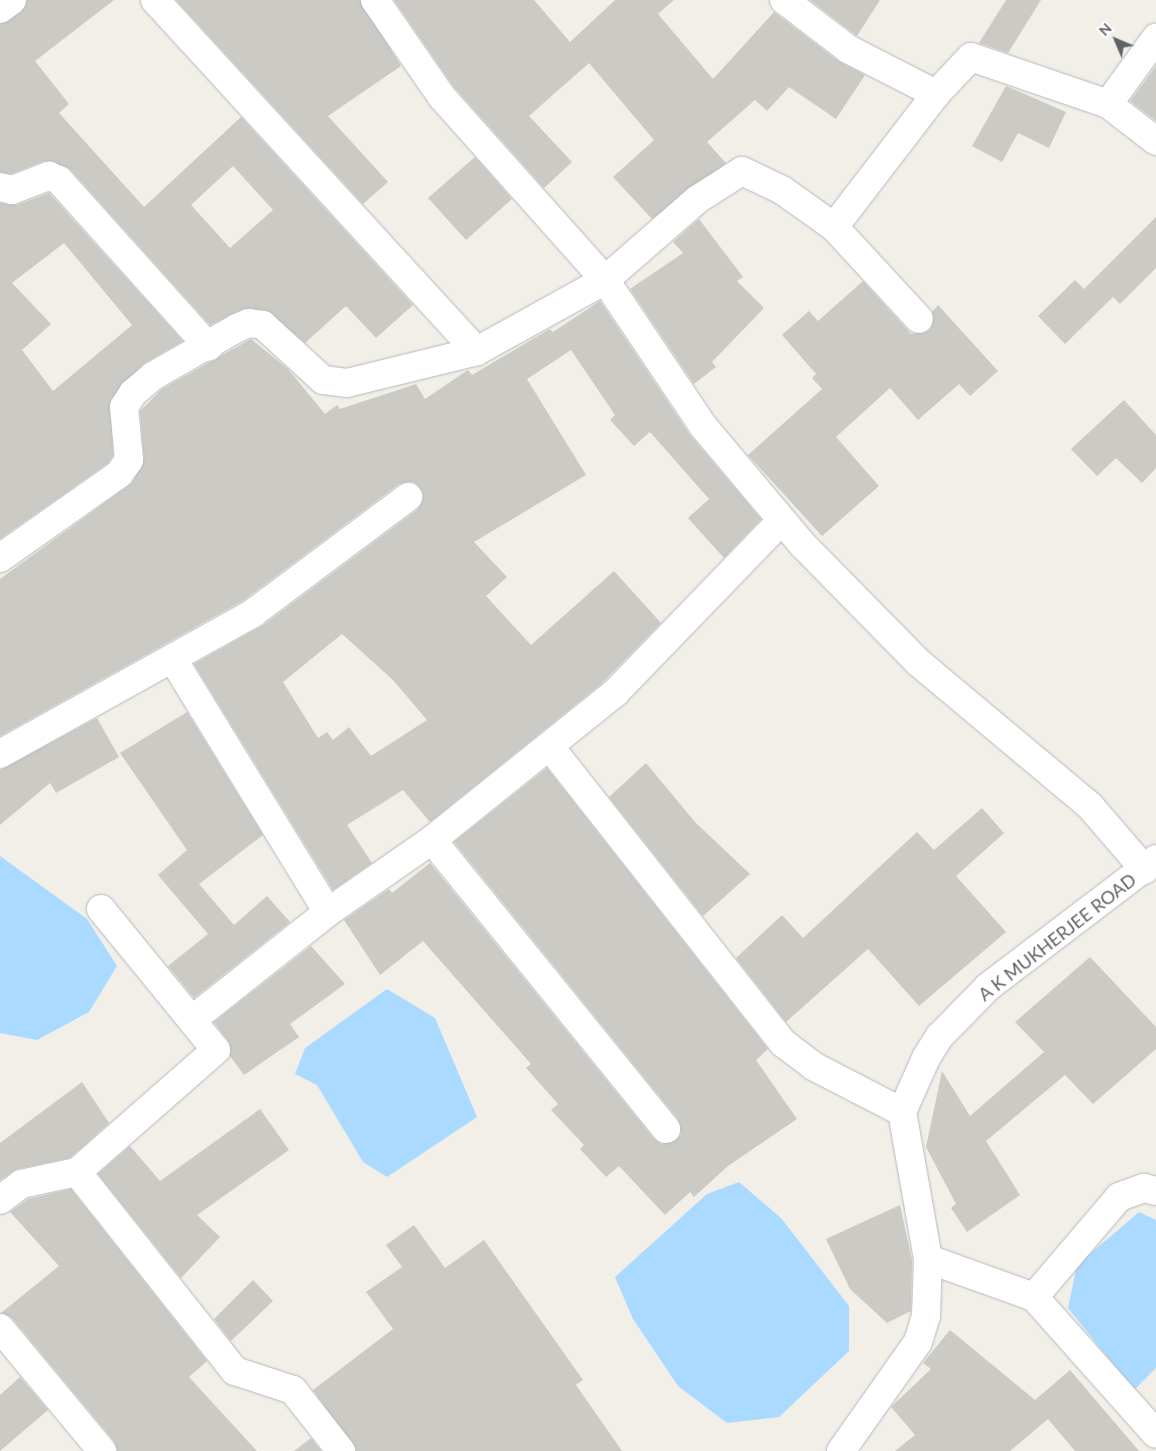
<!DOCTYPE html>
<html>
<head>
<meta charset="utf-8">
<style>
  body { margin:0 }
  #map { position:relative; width:1156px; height:1451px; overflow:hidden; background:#f1efe8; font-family:Lato,sans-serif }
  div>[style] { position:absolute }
  .water>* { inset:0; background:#aadaff }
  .building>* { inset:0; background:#cccac5 }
  .roads { filter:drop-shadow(0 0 1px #b5b8bc) drop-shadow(0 0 1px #b5b8bc) }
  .minor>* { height:28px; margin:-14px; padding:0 14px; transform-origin:14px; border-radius:14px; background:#fff }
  span { translate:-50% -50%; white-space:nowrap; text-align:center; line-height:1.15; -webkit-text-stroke:4px #fff; paint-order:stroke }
  .street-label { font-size:18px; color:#5f6368 }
  .north { position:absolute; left:1091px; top:15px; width:50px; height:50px; -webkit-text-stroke:4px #fff; paint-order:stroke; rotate:315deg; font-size:14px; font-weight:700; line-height:20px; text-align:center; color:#5f6368 }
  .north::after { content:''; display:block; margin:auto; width:18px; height:22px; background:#5f6368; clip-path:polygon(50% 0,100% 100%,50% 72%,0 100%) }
</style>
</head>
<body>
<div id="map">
  <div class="water">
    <div style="clip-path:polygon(0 856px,87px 919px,117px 966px,89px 1012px,37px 1040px,0 1033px)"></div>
    <div style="clip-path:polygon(387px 989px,435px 1018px,477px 1117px,387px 1177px,363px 1162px,317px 1085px,295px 1074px,305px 1048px)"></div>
    <div style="clip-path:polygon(739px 1182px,781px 1218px,849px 1306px,849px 1351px,779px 1417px,727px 1423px,678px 1386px,633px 1319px,615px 1277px,707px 1194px)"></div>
    <div style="clip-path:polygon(1139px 1212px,1156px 1220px,1156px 1368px,1134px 1390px,1068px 1308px,1077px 1265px)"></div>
  </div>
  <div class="building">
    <div style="clip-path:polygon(evenodd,27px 0,114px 0,35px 61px,69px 104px,59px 113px,144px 207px,241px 117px,413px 305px,376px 338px,346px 306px,305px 343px,265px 310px,243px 309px,210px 325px,70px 169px,44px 161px,11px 174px,0 172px,0 24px,21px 12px,27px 0,233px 166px,273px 210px,230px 248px,191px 205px,233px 166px)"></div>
    <div style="clip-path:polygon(176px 0,360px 0,401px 66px,328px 116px,388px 182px,363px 204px)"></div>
    <div style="clip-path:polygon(394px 0,534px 0,570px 42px,615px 0,674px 0,658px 14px,713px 79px,774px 12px,838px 61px,865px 75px,836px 119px,789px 87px,767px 111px,755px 100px,707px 142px,726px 163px,652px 219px,613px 177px,654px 140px,589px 63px,529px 116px,572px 162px,544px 188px,454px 87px)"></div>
    <div style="clip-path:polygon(810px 0,880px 0,857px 36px)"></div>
    <div style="clip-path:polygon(1006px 0,1041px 0,1008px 53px,979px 43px)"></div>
    <div style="clip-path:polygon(1156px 66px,1156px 121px,1130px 101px)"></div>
    <div style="clip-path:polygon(1006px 86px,1066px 112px,1049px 148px,1018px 133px,1002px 162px,972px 146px)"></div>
    <div style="clip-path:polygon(475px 157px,512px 199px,466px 240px,428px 198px)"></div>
    <div style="clip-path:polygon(evenodd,49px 193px,183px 341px,143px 364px,111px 399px,113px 456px,108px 463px,0 539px,0 203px,17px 205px,49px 193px,64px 243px,132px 325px,53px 391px,22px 350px,51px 324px,12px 283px,64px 243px)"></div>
    <div style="clip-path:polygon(1156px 217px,1156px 268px,1120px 304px,1113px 297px,1065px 344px,1038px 316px,1075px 280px,1084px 289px)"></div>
    <div style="clip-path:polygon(699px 219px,743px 277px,737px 281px,764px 308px,712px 362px,716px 367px,694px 384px,630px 289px,683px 253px,673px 242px)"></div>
    <div style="clip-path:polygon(863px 281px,911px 334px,930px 330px,932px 312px,938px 305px,998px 371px,970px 396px,959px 384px,918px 420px,890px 388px,836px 437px,879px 486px,822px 536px,748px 455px,822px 389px,812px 378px,816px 374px,782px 335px,809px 311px,818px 321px)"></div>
    <div style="clip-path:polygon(evenodd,600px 301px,690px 435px,761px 519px,724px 558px,688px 518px,709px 499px,650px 432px,634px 446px,610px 420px,615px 415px,571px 350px,527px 379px,586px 475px,474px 542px,507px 577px,486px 596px,531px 645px,614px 571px,661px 623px,601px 684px,430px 822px,403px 790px,347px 825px,372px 863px,333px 890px,194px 664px,262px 626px,417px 510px,423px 495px,414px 482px,399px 484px,244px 600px,0 736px,0 579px,132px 483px,144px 459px,140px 411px,162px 389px,251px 339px,288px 369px,325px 414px,337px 405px,340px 409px,416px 384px,425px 399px,468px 370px,472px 375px,550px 329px,553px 332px,600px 301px,342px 634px,393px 680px,427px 720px,371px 756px,349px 727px,333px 740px,327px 732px,318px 738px,283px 682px,342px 634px)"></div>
    <div style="clip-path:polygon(1124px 400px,1156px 435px,1156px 468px,1142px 483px,1116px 458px,1097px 476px,1071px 449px)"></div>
    <div style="clip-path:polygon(187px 712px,263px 835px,199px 884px,234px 925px,267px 896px,290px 922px,194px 998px,168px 966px,208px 934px,158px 875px,187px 850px,120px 753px)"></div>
    <div style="clip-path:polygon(97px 718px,119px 757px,56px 793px,50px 783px,0 825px,0 770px)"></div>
    <div style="clip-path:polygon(646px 763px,695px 822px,750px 874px,703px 916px,609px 797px)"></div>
    <div style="clip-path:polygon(547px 768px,768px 1049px,756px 1060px,797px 1119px,728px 1166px,694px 1197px,690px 1192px,665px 1215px,619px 1166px,606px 1177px,580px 1149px,584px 1145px,551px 1110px,558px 1104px,526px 1068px,531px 1064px,423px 941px,380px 975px,344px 920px,389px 889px,392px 893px,430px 863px,654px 1139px,661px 1144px,675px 1141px,681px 1134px,678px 1119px,454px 842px)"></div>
    <div style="clip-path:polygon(982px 808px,1004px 833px,956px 876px,1006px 932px,919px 1006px,868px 949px,786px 1022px,736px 958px,782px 915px,803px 938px,917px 832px,934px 850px)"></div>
    <div style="clip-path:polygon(311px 946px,345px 984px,290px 1024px,299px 1037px,244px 1075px,230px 1056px,228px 1041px,214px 1022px)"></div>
    <div style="clip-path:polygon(1090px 957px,1156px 1027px,1156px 1049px,1093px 1104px,1065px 1075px,986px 1141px,1020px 1195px,967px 1232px,951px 1208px,956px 1204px,926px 1147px,942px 1071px,970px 1116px,1044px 1052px,1015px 1022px)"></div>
    <div style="clip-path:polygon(82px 1082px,109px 1123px,70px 1158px,17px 1169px,0 1180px,0 1143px)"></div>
    <div style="clip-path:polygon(260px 1109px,289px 1150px,197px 1215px,220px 1237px,181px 1278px,98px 1174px,130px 1146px,160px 1181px)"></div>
    <div style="clip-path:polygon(71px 1189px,207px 1361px,189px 1377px,257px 1451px,117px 1451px,114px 1441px,12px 1318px,1px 1313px,59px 1266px,10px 1212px,28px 1199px)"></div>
    <div style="clip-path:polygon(900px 1205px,912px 1260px,911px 1311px,887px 1323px,850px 1289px,826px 1239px)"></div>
    <div style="clip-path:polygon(414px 1225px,445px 1268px,484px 1240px,583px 1380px,576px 1385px,622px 1451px,356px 1451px,313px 1390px,393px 1329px,366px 1292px,402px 1267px,386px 1245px)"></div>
    <div style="clip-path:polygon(253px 1280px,273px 1301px,231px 1341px,214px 1319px)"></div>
    <div style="clip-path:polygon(950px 1330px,1035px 1400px,1070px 1370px,1139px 1451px,1075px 1451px,1048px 1419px,1010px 1451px,895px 1451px,915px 1435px,891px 1407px,931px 1369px,923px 1363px)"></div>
    <div style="clip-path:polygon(20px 1377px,48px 1410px,0 1451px,0 1395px)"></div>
    <div style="clip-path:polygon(311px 1438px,321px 1451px,294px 1451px)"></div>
  </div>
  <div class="roads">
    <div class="minor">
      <div style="left:155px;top:0;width:476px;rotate:47.5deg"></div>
      <div style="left:375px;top:0;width:118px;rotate:55.4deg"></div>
      <div style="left:442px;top:97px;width:245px;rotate:48.3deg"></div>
      <div style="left:605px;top:280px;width:176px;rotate:56.1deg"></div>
      <div style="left:703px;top:426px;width:155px;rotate:50deg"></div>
      <div style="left:803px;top:545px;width:165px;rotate:45.5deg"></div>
      <div style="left:919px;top:663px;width:223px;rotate:39.9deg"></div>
      <div style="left:1090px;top:806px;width:84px;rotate:49.3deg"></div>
      <div style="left:784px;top:0;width:81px;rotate:37.4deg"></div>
      <div style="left:848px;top:49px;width:99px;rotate:27.1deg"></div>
      <div style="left:0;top:9px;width:15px;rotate:-37deg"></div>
      <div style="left:1108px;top:104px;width:82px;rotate:-54deg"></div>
      <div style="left:0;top:187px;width:12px;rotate:14deg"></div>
      <div style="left:12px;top:190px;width:40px;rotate:-21deg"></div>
      <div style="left:49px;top:176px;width:11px;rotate:22deg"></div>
      <div style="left:59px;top:180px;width:224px;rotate:48.1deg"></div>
      <div style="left:834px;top:227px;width:168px;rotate:-52.5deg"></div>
      <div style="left:936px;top:94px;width:51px;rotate:-46.6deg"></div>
      <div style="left:971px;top:57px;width:145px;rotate:18.9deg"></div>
      <div style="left:1108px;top:104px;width:61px;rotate:37.6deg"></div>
      <div style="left:0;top:558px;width:146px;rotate:-35.2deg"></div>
      <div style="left:119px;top:474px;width:17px;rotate:-54deg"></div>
      <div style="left:129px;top:460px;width:53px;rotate:-95.4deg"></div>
      <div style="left:124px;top:407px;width:17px;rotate:-57deg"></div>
      <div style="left:133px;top:393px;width:26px;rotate:-40deg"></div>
      <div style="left:153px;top:376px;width:97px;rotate:-29.7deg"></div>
      <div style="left:237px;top:328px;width:13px;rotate:-23deg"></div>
      <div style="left:249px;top:323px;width:14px;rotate:8deg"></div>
      <div style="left:263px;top:325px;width:81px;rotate:42.5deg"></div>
      <div style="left:323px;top:380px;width:24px;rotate:7deg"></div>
      <div style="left:347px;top:383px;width:134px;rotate:-13.8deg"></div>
      <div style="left:477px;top:351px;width:146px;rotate:-29deg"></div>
      <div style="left:605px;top:280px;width:123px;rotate:-41.1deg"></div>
      <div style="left:698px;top:199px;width:52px;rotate:-32.5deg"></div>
      <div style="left:742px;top:171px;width:44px;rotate:25.4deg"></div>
      <div style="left:782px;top:190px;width:64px;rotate:35.4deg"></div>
      <div style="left:834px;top:227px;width:125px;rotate:47.3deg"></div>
      <div style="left:174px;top:661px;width:294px;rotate:58.5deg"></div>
      <div style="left:550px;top:747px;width:377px;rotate:51.8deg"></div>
      <div style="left:783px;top:1043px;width:38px;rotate:37deg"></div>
      <div style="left:813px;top:1066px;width:100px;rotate:27.3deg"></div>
      <div style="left:0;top:754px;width:290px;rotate:-29.1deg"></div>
      <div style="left:253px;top:613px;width:194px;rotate:-36.8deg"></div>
      <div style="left:432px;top:840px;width:372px;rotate:51deg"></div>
      <div style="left:193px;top:1019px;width:172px;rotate:-38.4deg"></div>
      <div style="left:328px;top:912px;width:126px;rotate:-34.7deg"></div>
      <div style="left:432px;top:840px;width:235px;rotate:-38.8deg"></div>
      <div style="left:615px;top:693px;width:240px;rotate:-46deg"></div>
      <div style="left:77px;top:1172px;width:254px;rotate:51.6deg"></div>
      <div style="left:235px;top:1371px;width:61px;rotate:18.1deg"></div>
      <div style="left:293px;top:1390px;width:78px;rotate:51.8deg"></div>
      <div style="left:0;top:1200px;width:26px;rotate:-37deg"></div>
      <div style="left:21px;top:1184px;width:57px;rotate:-12.1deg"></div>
      <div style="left:77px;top:1172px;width:185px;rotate:-41.3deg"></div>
      <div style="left:216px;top:1050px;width:182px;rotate:-129.2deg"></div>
      <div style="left:928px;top:1259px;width:113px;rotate:19.7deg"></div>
      <div style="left:1034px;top:1297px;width:183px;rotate:48.3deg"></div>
      <div style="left:1034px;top:1297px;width:131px;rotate:-49.6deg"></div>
      <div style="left:1119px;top:1197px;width:27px;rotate:-20deg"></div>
      <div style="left:1144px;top:1188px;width:12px;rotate:14deg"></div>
      <div style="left:0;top:1328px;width:160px;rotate:50.3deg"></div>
      <div style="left:841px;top:1451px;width:133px;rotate:-54.8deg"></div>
      <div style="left:918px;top:1342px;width:27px;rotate:-73deg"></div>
      <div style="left:926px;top:1316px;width:57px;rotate:-88deg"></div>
      <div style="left:928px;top:1259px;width:149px;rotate:-100deg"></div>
      <div style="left:902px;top:1112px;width:59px;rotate:-66deg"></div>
      <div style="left:926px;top:1058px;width:26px;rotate:-58deg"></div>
      <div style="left:940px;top:1036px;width:69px;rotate:-45.6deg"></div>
      <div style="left:988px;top:987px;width:211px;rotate:-37.3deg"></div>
    </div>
  </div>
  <div class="street-label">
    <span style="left:1057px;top:937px;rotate:-38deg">A K MUKHERJEE ROAD</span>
  </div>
  <div class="north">N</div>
</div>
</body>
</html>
